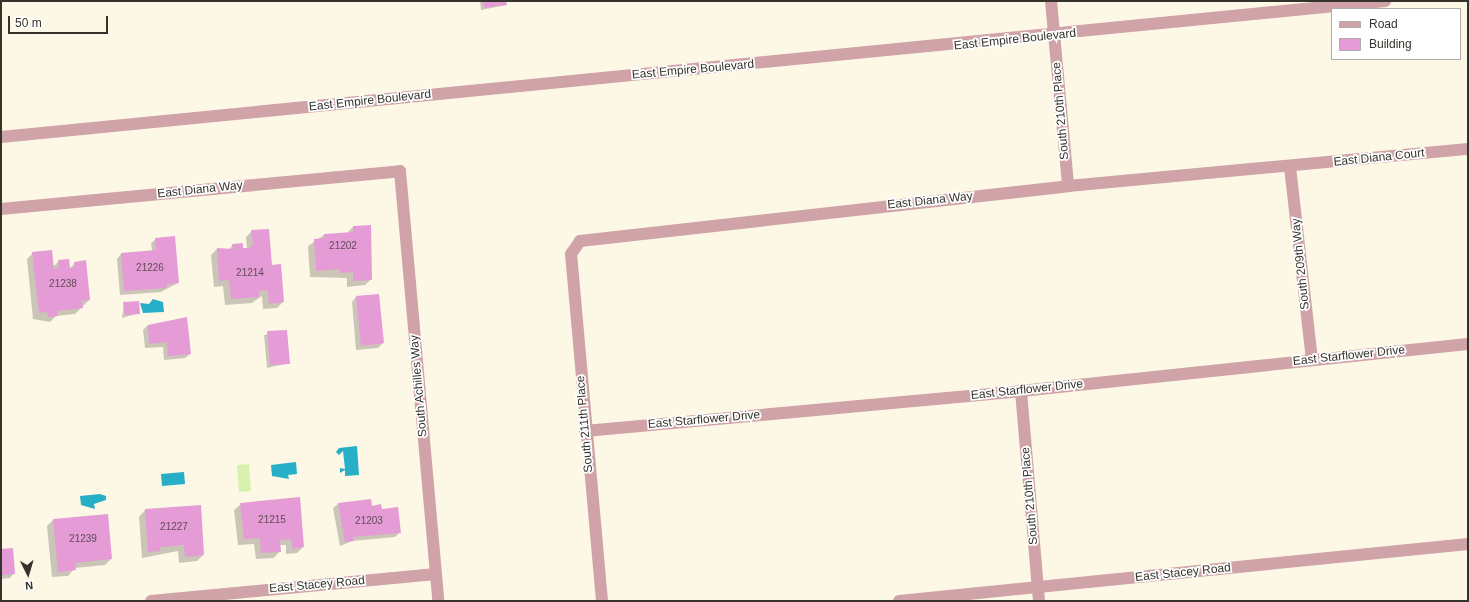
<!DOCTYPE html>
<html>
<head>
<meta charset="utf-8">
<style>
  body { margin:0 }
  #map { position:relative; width:1469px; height:602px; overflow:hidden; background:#fdf7e5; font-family:Arial,sans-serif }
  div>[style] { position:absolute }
  .green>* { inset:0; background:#d8f1af }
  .water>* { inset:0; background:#27afc8 }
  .shadow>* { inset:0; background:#0003 }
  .building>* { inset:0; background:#e49bd6 }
  .minor>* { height:12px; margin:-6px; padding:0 6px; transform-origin:6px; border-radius:6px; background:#cfa3a8 }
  span { translate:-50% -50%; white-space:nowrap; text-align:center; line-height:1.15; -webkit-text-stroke:3.5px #fff; paint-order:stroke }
  .number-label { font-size:10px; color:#614d56 }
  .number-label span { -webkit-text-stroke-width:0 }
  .street-label { font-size:12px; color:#35332c }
  .frame { position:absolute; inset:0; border:2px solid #35332c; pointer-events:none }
  .legend { position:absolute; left:1331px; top:8px; width:130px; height:52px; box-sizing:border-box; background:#fff; border:1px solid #aeadab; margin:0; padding:5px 7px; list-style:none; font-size:12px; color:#35332c }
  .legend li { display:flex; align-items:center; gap:8px; height:20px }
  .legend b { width:20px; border:1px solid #aeadab }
  .north { position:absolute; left:8px; top:554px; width:40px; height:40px; -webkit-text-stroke:3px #fff; paint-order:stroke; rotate:175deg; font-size:11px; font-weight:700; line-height:16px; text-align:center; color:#35332c }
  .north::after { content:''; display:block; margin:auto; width:14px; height:18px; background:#35332c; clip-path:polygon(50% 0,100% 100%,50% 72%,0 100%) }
  .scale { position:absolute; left:8px; top:16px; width:100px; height:18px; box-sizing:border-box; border:2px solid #35332c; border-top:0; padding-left:5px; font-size:12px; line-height:14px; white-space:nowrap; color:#35332c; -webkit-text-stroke:3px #fff; paint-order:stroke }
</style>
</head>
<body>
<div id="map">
  <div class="green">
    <div style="clip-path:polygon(249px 464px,251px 491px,239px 492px,237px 465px)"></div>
  </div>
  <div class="water">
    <div style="clip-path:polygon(153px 299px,163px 302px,164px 312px,143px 313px,140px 303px,149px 304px)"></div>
    <div style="clip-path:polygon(357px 446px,359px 475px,345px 476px,345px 470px,340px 473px,340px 468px,345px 469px,343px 451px,339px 455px,336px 452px,339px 448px)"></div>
    <div style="clip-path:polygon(296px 462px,297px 474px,288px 475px,289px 479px,272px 476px,271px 465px)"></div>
    <div style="clip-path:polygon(184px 472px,185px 484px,162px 486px,161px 474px)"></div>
    <div style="clip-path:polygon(100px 494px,106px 496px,106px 500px,94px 504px,95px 509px,81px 505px,80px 496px)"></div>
  </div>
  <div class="shadow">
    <div style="clip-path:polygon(480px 1px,505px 1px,506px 5px,481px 10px)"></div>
    <div style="clip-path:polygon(353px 227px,371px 279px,365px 285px,347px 287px,347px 278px,310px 277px,308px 246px,324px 235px,347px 233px)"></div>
    <div style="clip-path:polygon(252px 231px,271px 266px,283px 302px,277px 308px,263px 309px,262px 296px,252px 303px,225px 305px,223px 286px,214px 287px,211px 255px,217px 249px,228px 250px,233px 245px,247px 249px,246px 237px)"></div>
    <div style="clip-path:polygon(156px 239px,178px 283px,161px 292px,120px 295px,117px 259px,121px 254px,152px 251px,151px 243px)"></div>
    <div style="clip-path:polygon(33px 253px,52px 268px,59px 261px,69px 269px,75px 263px,89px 300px,75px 314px,56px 316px,50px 322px,33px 319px,27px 259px)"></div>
    <div style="clip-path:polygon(356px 297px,383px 343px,378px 348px,356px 350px,352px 302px)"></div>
    <div style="clip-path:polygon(124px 303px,139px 313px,122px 318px)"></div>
    <div style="clip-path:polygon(148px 325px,190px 354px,185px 358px,164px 360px,163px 347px,145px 348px,143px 330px)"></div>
    <div style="clip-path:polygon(286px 331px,289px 363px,267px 368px,264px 335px)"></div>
    <div style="clip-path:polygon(370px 500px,371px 507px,381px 510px,400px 532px,395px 537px,352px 541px,340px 546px,333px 508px,338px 504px)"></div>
    <div style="clip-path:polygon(241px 504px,303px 547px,297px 553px,286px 554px,286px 545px,280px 545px,280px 551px,274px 558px,256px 559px,254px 544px,238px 545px,234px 510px)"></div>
    <div style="clip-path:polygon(145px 510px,203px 555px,197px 561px,179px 563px,178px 551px,142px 558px,139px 517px)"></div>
    <div style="clip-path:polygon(53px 520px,111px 559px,105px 565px,75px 568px,68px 576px,52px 577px,47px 526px)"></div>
    <div style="clip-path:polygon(1px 550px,14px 573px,10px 578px,1px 579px)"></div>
  </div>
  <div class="building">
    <div style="clip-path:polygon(483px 1px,506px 1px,507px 5px,484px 8px)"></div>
    <div style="clip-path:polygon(371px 225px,372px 280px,353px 281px,353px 272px,340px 273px,340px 269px,316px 271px,314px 239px,324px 238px,324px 234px,353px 232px,353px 226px)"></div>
    <div style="clip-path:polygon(269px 229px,272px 265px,281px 264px,284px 302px,269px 304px,268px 290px,259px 291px,259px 297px,231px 299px,229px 280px,219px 281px,217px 248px,233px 249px,232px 244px,243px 243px,243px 248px,249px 248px,253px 244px,251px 230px)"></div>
    <div style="clip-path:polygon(175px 236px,179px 283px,167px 284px,167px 288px,124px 291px,121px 253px,156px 250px,155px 238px)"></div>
    <div style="clip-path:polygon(52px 250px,54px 269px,59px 268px,58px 260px,69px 259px,70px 268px,75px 267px,74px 262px,86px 260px,90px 300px,82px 301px,83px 308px,57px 311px,58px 316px,48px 317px,47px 312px,39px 313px,32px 252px)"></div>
    <div style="clip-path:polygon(379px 294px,384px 343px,361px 346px,356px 296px)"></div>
    <div style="clip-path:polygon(139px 301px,140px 314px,125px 315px,123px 302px)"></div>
    <div style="clip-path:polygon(187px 317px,191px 354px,168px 356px,167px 342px,149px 344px,148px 325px)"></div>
    <div style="clip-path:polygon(287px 330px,290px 364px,270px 365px,267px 331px)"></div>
    <div style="clip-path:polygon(300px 497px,304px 547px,292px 549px,291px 539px,280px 540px,281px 552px,261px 553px,260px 538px,244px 539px,240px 503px)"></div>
    <div style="clip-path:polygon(371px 499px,372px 506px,381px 504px,382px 509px,398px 507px,401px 533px,353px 537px,354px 541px,345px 542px,338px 503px)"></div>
    <div style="clip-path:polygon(201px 505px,204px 555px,185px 557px,184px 545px,160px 547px,160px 551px,148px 552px,145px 509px)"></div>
    <div style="clip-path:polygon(108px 514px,112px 559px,75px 563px,76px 570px,58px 572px,53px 519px)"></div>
    <div style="clip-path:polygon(13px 548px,15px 574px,1px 575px,1px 549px)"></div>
  </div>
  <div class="minor">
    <div style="left:1051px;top:1px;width:186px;rotate:84.7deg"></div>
    <div style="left:1px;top:137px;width:1391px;rotate:-5.61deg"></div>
    <div style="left:1290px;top:167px;width:194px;rotate:83.5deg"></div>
    <div style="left:1px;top:209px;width:401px;rotate:-5.4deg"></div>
    <div style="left:400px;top:171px;width:432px;rotate:84.9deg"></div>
    <div style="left:1021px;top:391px;width:211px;rotate:85.1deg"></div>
    <div style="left:585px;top:431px;width:438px;rotate:-5.2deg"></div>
    <div style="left:1021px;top:391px;width:449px;rotate:-6deg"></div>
    <div style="left:151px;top:601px;width:286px;rotate:-5.4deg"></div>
    <div style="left:602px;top:601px;width:348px;rotate:-95.1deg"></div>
    <div style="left:571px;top:254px;width:16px;rotate:-55deg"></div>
    <div style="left:580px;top:241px;width:491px;rotate:-6.4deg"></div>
    <div style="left:1068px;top:186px;width:402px;rotate:-5.3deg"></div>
    <div style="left:899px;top:601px;width:572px;rotate:-5.72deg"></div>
  </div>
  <div class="number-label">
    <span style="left:343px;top:246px">21202</span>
    <span style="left:150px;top:268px">21226</span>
    <span style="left:250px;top:273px">21214</span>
    <span style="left:63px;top:284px">21238</span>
    <span style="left:272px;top:520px">21215</span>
    <span style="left:369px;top:521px">21203</span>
    <span style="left:174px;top:527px">21227</span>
    <span style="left:83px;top:539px">21239</span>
  </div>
  <div class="street-label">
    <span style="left:1015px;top:40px;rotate:-6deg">East Empire Boulevard</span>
    <span style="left:693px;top:70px;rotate:-5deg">East Empire Boulevard</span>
    <span style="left:370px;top:101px;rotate:-6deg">East Empire Boulevard</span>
    <span style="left:1061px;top:111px;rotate:-95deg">South 210th Place</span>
    <span style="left:1379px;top:158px;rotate:-6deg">East Diana Court</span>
    <span style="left:200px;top:190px;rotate:-6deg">East Diana Way</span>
    <span style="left:930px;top:201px;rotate:-6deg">East Diana Way</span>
    <span style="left:1301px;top:264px;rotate:-96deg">South 209th Way</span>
    <span style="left:1349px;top:356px;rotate:-6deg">East Starflower Drive</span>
    <span style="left:419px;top:386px;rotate:-95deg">South Achilles Way</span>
    <span style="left:1027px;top:390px;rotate:-6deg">East Starflower Drive</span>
    <span style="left:704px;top:420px;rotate:-5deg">East Starflower Drive</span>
    <span style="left:585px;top:424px;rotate:-95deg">South 211th Place</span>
    <span style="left:1030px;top:496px;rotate:-95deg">South 210th Place</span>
    <span style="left:1183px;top:573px;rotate:-6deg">East Stacey Road</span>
    <span style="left:317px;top:585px;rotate:-5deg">East Stacey Road</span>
  </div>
  <div class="frame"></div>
  <ul class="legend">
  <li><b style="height:5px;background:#cfa3a8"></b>Road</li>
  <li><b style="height:11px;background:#e49bd6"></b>Building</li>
  </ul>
  <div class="north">N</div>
  <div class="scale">50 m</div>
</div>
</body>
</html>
